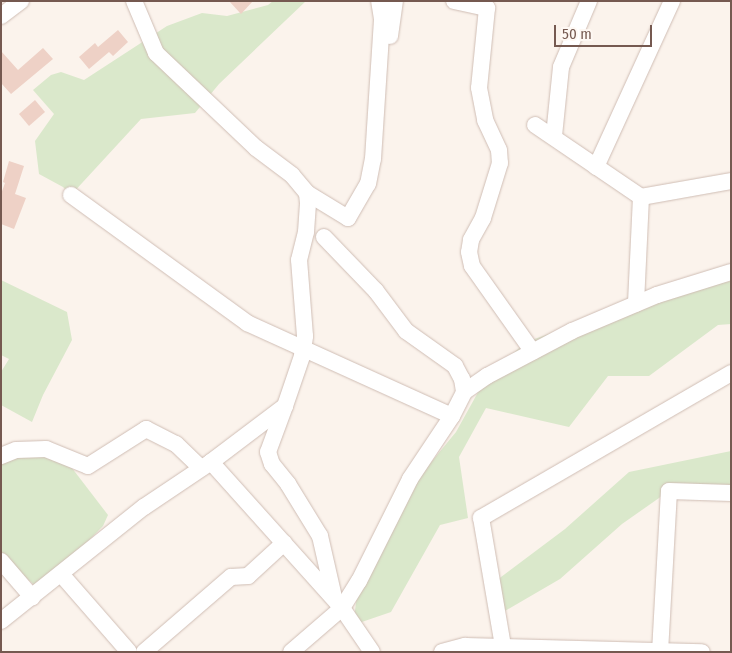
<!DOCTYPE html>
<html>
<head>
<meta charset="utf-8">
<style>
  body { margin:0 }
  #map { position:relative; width:732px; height:653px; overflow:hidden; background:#fbf3ec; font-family:"Fira Sans Condensed",sans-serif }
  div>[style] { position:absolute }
  .green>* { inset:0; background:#dae8cb }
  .building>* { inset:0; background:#eed1c6 }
  .roads { filter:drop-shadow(0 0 1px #cfbdb4) drop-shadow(0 0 1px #cfbdb4) }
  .minor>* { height:16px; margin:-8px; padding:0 8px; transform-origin:8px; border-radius:8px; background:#fff }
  span { translate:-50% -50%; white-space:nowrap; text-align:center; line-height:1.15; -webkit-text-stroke:4px #fef8f3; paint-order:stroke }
  .frame { position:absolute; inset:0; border:2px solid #755950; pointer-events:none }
  .scale { position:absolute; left:554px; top:25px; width:98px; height:22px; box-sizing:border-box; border:2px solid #755950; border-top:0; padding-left:6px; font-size:15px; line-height:18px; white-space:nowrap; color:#755950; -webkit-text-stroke:4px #fef8f3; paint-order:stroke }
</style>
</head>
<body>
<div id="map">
  <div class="green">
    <div style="clip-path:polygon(273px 1px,306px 1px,219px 84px,195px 113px,141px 119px,71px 195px,63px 187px,39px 174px,35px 141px,54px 114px,33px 90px,51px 75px,61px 72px,84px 80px,167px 26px,202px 13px,227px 16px,268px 5px)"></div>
    <div style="clip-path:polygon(1px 280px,67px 312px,72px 340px,43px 395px,32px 422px,1px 405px,1px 372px,9px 359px,1px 355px)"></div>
    <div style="clip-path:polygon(731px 281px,731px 324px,718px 325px,649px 376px,608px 376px,569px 427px,486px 408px,459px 457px,468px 518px,440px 525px,391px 612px,353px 625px,359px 581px,400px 500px,456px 432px,487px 376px,526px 342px,679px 288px)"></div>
    <div style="clip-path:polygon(731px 451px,731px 493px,669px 491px,622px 524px,560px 579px,498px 615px,493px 583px,565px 529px,629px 472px)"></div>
    <div style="clip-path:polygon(1px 455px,62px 455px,108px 515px,103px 526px,40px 590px,1px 556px)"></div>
  </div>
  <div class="building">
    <div style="clip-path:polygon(229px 1px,253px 1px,241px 14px)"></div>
    <div style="clip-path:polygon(118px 30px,128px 42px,113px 56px,109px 52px,89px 69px,79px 57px,95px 43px,98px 47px)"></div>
    <div style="clip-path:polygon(43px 48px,53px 59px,11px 94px,1px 83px,1px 51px,18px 70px)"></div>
    <div style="clip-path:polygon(35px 100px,45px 112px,29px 126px,19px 114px)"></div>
    <div style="clip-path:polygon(9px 161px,24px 166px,15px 194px,26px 198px,14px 229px,1px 224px,1px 194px,5px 183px,3px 182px)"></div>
  </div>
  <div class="roads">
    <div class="minor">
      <div style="left:454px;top:1px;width:34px;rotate:12deg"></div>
      <div style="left:487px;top:8px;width:80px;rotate:95.7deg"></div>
      <div style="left:479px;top:88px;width:33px;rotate:79deg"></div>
      <div style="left:485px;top:120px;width:33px;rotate:65deg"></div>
      <div style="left:499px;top:150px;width:13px;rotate:86deg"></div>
      <div style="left:500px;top:163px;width:58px;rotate:107.2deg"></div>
      <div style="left:483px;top:218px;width:25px;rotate:119deg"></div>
      <div style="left:471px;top:240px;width:12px;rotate:99deg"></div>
      <div style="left:469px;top:252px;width:14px;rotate:78deg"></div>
      <div style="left:472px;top:266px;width:105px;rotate:54.7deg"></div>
      <div style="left:1px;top:16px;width:25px;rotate:-37deg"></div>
      <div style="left:390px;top:36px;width:35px;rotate:-82deg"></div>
      <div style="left:535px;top:125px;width:128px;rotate:34.2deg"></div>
      <div style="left:641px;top:197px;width:107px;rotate:92.7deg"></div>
      <div style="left:554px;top:136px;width:69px;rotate:-84.2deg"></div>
      <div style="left:561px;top:67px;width:72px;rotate:-67deg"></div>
      <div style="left:596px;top:167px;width:183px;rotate:-65.4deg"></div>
      <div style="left:307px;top:193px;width:48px;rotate:31.4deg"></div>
      <div style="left:348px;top:218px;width:39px;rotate:-60deg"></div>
      <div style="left:368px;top:184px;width:25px;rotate:-79deg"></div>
      <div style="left:373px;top:159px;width:140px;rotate:-86.3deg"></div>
      <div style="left:382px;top:19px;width:18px;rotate:-99deg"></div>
      <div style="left:71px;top:195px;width:218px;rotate:36deg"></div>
      <div style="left:247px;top:323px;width:225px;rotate:24.4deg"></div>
      <div style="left:641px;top:197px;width:91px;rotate:-10.1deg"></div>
      <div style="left:324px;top:237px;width:75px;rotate:46.1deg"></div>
      <div style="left:376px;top:291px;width:50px;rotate:53.1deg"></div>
      <div style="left:406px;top:331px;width:60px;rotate:35.5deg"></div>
      <div style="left:455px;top:366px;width:15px;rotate:62deg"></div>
      <div style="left:462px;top:379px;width:13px;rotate:81deg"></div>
      <div style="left:285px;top:406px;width:49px;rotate:110.3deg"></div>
      <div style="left:268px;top:452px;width:13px;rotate:72deg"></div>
      <div style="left:272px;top:464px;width:26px;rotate:51deg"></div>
      <div style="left:288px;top:484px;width:61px;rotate:58.4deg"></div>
      <div style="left:320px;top:536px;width:63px;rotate:77.1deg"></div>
      <div style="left:1px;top:456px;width:16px;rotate:-22deg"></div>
      <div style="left:16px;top:450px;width:30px;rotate:-2deg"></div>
      <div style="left:46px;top:449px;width:45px;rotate:22deg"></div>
      <div style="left:88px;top:466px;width:69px;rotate:-32.5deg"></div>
      <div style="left:146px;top:429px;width:34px;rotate:27deg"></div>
      <div style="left:176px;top:444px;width:35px;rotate:44deg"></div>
      <div style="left:211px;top:462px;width:196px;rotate:48.1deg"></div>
      <div style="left:342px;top:608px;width:53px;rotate:55.7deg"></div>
      <div style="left:1px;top:561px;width:48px;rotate:49.3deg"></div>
      <div style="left:61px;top:574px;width:103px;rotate:48.9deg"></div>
      <div style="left:1px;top:621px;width:183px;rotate:-38.6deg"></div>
      <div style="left:144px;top:507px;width:81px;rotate:-33.9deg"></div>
      <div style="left:211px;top:462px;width:93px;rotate:-37.1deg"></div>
      <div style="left:285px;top:406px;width:53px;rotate:-71.2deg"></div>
      <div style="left:302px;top:356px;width:20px;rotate:-81deg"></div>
      <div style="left:305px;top:336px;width:76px;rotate:-94.5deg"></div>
      <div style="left:299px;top:260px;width:29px;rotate:-76deg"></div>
      <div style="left:306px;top:232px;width:29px;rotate:-86deg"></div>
      <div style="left:308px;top:203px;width:10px;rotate:-96deg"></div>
      <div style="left:307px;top:193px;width:23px;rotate:-130deg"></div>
      <div style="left:292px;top:175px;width:45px;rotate:-143.1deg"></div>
      <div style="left:256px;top:148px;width:138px;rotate:-136.5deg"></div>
      <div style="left:156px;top:53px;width:56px;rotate:-112.9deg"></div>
      <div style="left:144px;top:652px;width:115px;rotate:-40.8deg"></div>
      <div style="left:231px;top:577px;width:17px;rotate:-3deg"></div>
      <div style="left:248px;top:576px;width:49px;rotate:-42.5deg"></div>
      <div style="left:291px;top:652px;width:67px;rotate:-40.8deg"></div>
      <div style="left:342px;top:608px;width:32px;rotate:-58deg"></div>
      <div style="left:359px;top:581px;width:114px;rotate:-63.4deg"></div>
      <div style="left:410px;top:479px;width:76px;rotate:-56.3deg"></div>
      <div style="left:452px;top:416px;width:27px;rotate:-63deg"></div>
      <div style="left:464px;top:392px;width:28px;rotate:-35deg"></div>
      <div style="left:487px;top:376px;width:96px;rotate:-27.9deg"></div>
      <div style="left:572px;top:331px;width:92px;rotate:-23deg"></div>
      <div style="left:657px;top:295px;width:77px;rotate:-17.3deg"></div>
      <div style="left:442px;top:652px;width:24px;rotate:-15deg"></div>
      <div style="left:465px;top:646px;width:237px;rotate:1.5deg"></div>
      <div style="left:504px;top:652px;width:136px;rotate:-99.7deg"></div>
      <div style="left:481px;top:518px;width:289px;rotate:-30.1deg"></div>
      <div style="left:660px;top:652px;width:161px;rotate:-86.8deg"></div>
      <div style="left:669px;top:491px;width:62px;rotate:1.8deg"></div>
    </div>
  </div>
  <div class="frame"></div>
  <div class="scale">50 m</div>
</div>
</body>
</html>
